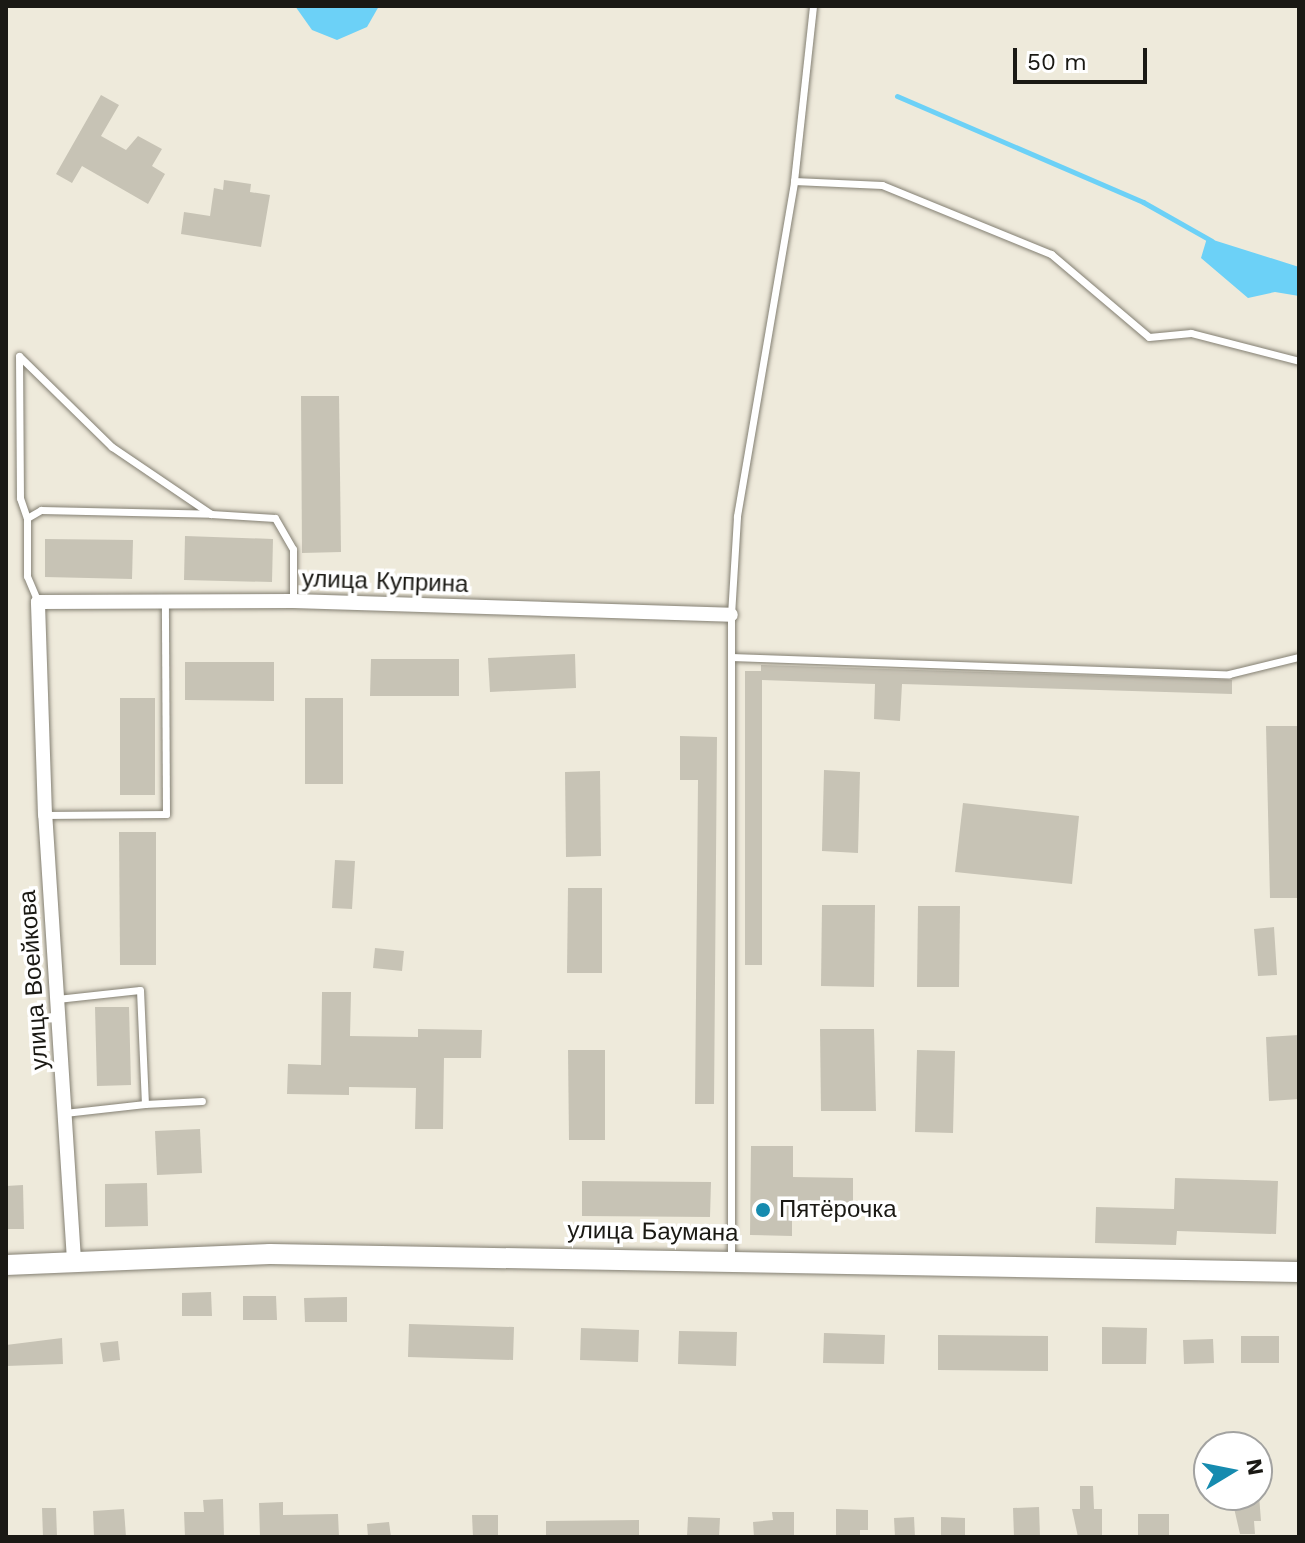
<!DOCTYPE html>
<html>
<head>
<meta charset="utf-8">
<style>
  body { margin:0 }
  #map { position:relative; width:1305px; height:1543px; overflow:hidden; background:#eeeadb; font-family:"Work Sans",sans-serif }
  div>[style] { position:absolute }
  .water>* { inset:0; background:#6cd1f7 }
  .stream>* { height:5px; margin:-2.5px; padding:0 2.5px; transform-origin:2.5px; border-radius:2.5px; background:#6cd1f7 }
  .building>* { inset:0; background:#c7c3b5 }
  .roads { filter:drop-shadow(0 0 2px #837f72) drop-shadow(0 0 2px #837f72) }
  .lane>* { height:7px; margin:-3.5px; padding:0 3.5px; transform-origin:3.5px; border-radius:3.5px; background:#fff }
  .street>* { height:14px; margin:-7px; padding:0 7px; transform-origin:7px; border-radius:7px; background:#fff }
  .secondary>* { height:20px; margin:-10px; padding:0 10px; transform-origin:10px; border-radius:10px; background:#fff }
  .dots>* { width:22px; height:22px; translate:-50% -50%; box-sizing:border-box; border:4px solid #fff; border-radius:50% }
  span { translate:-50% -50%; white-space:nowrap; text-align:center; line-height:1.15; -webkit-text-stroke:7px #fff; paint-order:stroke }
  .street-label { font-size:24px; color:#1a1914 }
  .poi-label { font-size:24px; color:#1a1914 }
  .left { translate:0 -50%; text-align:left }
  .frame { position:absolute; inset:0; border:8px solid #1a1914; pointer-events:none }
  .north { position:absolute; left:1193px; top:1431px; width:80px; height:80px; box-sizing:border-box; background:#fff; border:2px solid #a3a3a1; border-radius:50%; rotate:80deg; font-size:22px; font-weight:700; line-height:32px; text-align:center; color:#1a1914 }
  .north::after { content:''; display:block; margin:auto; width:28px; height:36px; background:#168baf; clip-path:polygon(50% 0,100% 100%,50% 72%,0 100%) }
  .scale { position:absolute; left:1013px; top:48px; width:134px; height:36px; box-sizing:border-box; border:4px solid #1a1914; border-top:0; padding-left:10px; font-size:24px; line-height:28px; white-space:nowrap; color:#1a1914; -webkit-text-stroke:6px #fff; paint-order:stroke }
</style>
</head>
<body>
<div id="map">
  <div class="water">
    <div style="clip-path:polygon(295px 6px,379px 6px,367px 27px,337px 40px,312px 30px)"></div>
    <div style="clip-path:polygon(1207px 238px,1299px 267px,1299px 296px,1275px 292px,1248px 298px,1201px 258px)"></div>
  </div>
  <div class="stream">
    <div style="left:897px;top:96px;width:268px;rotate:23.3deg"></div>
    <div style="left:1143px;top:202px;width:79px;rotate:29.5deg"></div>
  </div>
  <div class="building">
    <div style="clip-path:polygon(101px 95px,119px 105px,101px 136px,126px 150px,138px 136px,162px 149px,152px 166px,165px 174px,148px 204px,82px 166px,72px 183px,56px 174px)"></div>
    <div style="clip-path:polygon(224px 180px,251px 184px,250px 192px,270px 195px,261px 247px,181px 234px,184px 212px,210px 216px,214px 188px,223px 190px)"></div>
    <div style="clip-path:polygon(301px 396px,339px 396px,341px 552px,302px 553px)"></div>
    <div style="clip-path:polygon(185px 536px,273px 539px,272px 582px,184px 580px)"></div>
    <div style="clip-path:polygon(45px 539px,133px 540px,132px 579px,45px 577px)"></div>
    <div style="clip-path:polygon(575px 654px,576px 688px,490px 692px,488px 658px)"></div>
    <div style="clip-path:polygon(371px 659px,459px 659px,459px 696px,370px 696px)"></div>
    <div style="clip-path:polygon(185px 662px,274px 662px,274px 701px,185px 700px)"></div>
    <div style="clip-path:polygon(761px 665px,1232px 680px,1232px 694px,902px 684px,900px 721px,874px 719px,875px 684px,762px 680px,762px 965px,745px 965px,745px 671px,761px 671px)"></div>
    <div style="clip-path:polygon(120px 698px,155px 698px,155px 795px,120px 795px)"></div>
    <div style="clip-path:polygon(305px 698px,343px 698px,343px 784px,305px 784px)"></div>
    <div style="clip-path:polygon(1266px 726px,1299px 726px,1299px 898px,1270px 898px)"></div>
    <div style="clip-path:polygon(680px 736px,717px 737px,714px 1104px,695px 1104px,698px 780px,680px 780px)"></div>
    <div style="clip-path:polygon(824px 770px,860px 772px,858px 853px,822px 851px)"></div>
    <div style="clip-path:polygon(600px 771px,601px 856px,566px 857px,565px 772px)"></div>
    <div style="clip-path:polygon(963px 803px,1079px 816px,1072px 884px,955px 872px)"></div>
    <div style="clip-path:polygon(119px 832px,156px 832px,156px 965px,120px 965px)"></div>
    <div style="clip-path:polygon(335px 860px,355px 861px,352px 909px,332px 908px)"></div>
    <div style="clip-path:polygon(568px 888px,602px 888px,602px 973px,567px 973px)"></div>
    <div style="clip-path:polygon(822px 905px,875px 905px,874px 987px,821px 986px)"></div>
    <div style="clip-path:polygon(918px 906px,960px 906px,959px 987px,917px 987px)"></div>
    <div style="clip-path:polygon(1274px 927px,1277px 975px,1258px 976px,1254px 929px)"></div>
    <div style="clip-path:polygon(375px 948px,404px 951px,402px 971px,373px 968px)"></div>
    <div style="clip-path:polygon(322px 992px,351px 992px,350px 1036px,418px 1037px,418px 1029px,482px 1030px,481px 1058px,444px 1058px,443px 1129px,415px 1129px,416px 1088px,349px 1087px,349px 1095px,287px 1094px,288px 1064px,321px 1065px)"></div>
    <div style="clip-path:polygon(95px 1007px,129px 1007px,131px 1085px,97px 1086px)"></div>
    <div style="clip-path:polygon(820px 1029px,874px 1029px,876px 1111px,821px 1111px)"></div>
    <div style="clip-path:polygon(1299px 1035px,1299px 1099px,1269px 1101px,1266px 1037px)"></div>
    <div style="clip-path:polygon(568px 1050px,605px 1050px,605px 1140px,569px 1140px)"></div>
    <div style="clip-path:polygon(917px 1050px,955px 1051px,953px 1133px,915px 1132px)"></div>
    <div style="clip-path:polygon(200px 1129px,202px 1173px,157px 1175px,155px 1131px)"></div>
    <div style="clip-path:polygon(751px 1146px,793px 1146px,793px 1177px,853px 1178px,853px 1216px,792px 1216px,792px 1236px,750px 1235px)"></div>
    <div style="clip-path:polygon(1175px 1178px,1278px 1181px,1276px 1234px,1177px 1231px,1176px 1245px,1095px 1243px,1096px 1207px,1174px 1209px)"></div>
    <div style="clip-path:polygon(582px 1181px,711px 1182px,710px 1217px,582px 1216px)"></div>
    <div style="clip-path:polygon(147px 1183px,148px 1226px,105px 1227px,105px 1184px)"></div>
    <div style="clip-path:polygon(23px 1185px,24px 1229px,6px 1229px,6px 1186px)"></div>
    <div style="clip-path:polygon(211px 1292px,212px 1316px,182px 1316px,182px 1293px)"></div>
    <div style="clip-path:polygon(243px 1296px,276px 1296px,277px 1320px,243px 1320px)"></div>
    <div style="clip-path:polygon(347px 1297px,347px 1322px,305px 1322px,304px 1298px)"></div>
    <div style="clip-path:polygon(409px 1324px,514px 1327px,513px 1360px,408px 1357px)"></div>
    <div style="clip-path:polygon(1102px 1327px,1147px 1328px,1146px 1364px,1102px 1364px)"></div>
    <div style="clip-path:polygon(581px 1328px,639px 1330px,638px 1362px,580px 1360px)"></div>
    <div style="clip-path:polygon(679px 1331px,737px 1332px,736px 1366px,678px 1364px)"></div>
    <div style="clip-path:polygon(824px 1333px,885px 1335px,884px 1364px,823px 1363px)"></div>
    <div style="clip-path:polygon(938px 1335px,1048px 1336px,1048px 1371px,938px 1370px)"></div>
    <div style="clip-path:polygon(1241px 1336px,1279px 1336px,1279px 1363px,1241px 1363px)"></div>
    <div style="clip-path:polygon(62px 1338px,63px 1364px,6px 1366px,6px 1345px)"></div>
    <div style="clip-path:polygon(1213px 1339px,1214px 1363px,1184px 1364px,1183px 1340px)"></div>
    <div style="clip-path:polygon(118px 1341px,120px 1360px,103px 1362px,100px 1343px)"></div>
    <div style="clip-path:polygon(1080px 1486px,1093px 1486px,1094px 1509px,1102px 1509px,1102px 1537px,1078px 1537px,1072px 1509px,1080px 1509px)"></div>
    <div style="clip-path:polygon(1231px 1495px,1259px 1495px,1261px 1521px,1254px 1521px,1255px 1534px,1240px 1534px)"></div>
    <div style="clip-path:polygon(223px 1499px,224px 1537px,185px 1537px,184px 1512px,204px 1512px,203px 1500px)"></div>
    <div style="clip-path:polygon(283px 1502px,283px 1515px,338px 1514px,339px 1537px,260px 1537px,259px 1503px)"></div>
    <div style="clip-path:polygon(1039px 1507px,1040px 1537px,1014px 1537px,1013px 1508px)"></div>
    <div style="clip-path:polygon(42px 1508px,56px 1508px,57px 1537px,43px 1537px)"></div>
    <div style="clip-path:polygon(124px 1509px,126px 1537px,94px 1537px,93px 1511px)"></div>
    <div style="clip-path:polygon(836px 1509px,868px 1510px,868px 1530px,860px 1530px,860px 1537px,836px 1537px)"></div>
    <div style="clip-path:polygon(772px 1512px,794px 1512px,794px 1537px,754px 1537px,753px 1522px,773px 1520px)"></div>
    <div style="clip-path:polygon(1138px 1514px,1169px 1514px,1169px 1537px,1138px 1537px)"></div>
    <div style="clip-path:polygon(472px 1515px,498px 1515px,498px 1537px,473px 1537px)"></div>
    <div style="clip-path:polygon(688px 1517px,720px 1518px,719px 1537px,687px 1537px)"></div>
    <div style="clip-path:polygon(914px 1517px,915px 1537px,895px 1537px,894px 1518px)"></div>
    <div style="clip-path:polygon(941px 1517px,965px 1518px,965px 1537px,941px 1537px)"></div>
    <div style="clip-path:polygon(639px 1520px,639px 1537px,546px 1537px,546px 1521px)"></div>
    <div style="clip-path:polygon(389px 1522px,391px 1537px,368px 1537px,367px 1524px)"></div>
  </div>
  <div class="roads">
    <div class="lane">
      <div style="left:794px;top:181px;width:88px;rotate:2.6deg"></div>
      <div style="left:882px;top:185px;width:183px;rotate:22.2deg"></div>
      <div style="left:1051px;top:254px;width:128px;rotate:40.3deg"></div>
      <div style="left:1149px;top:337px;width:42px;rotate:-5.4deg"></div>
      <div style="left:1191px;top:333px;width:112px;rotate:14.5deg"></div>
      <div style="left:211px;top:514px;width:64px;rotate:3.6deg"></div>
      <div style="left:275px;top:518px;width:36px;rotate:60deg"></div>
      <div style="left:293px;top:549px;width:52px;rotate:90deg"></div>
      <div style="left:27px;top:518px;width:16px;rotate:-30deg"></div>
      <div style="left:41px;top:510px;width:170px;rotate:1.3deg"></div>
      <div style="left:211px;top:514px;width:120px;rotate:-145.9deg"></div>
      <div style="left:112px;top:447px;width:130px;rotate:-135.6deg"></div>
      <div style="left:19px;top:356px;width:142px;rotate:89.6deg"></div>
      <div style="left:20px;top:498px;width:21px;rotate:71deg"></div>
      <div style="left:27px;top:518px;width:58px;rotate:90deg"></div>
      <div style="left:27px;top:576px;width:28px;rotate:67deg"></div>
      <div style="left:731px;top:657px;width:498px;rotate:2deg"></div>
      <div style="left:1229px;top:674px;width:72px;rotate:-13.7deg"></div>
      <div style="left:46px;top:815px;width:120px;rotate:-0.5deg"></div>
      <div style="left:166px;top:814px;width:213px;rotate:-90.3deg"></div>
      <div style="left:57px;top:999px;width:83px;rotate:-6.2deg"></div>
      <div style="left:140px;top:990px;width:114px;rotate:87.5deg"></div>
      <div style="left:145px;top:1104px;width:81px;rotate:173.6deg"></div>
      <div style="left:145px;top:1104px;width:57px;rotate:-3deg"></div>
      <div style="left:731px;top:1258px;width:643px;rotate:-90deg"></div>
      <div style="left:731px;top:615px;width:99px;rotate:-86.5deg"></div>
      <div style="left:737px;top:516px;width:340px;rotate:-80.3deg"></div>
      <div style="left:794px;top:181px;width:176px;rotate:-83.8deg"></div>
    </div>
    <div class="street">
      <div style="left:74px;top:1260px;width:446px;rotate:-93.7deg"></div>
      <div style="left:45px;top:815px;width:213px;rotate:-91.9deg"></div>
      <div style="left:38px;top:602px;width:255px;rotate:-0.2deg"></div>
      <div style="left:293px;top:601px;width:438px;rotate:1.8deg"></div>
    </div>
    <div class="secondary">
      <div style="left:6px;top:1265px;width:264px;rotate:-2.4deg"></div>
      <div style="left:270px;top:1254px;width:1029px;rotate:1deg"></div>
    </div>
  </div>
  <div class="dots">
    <div style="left:763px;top:1210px;background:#168baf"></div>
  </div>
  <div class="street-label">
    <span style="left:385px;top:582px;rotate:2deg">улица Куприна</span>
    <span style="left:34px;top:980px;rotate:-94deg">улица Воейкова</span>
    <span style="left:653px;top:1232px;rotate:1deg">улица Баумана</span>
  </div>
  <div class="poi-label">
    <span class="left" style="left:779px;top:1210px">Пятёрочка</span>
  </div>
  <div class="frame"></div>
  <div class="north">N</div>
  <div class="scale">50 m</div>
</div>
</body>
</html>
